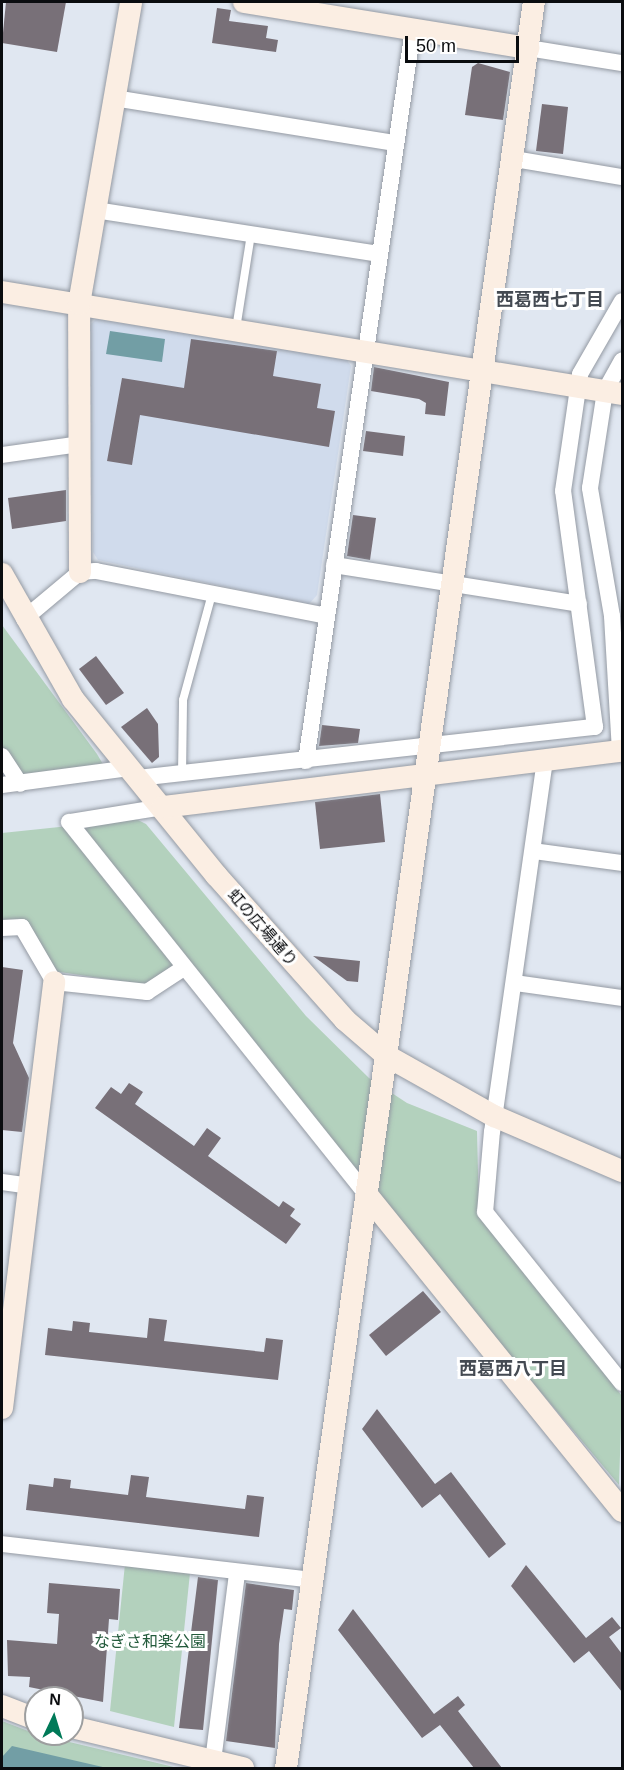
<!DOCTYPE html>
<html>
<head>
<meta charset="utf-8">
<style>
  body { margin:0 }
  #map { position:relative; width:624px; height:1770px; overflow:hidden; background:#e0e7f1; font-family:Helvetica,"Noto Sans JP",sans-serif }
  div>[style] { position:absolute }
  .built>* { inset:0; background:#d0dbec }
  .green>* { inset:0; background:#b3d1bd }
  .water>* { inset:0; background:#729ea5 }
  .building>* { inset:0; background:#787078 }
  .roads { filter:drop-shadow(0 0 2px #949aa3) drop-shadow(0 0 2px #949aa3) }
  .lane>* { height:8px; margin:-4px; padding:0 4px; transform-origin:4px; border-radius:4px; background:#fff }
  .street>* { height:16px; margin:-8px; padding:0 8px; transform-origin:8px; border-radius:8px; background:#fff }
  .secondary>* { height:22px; margin:-11px; padding:0 11px; transform-origin:11px; border-radius:11px; background:#fbeee3 }
  span { translate:-50% -50%; white-space:nowrap; text-align:center; line-height:1.15; -webkit-text-stroke:6px #fff; paint-order:stroke }
  .street-label { font-size:16px; color:#0a0c0f }
  .park-label { font-size:16px; color:#245b3c }
  .neighbourhood-label { font-size:18px; color:#444a52; font-weight:700 }
  .frame { position:absolute; inset:0; border:3px solid #0a0c0f; pointer-events:none }
  .north { position:absolute; left:24px; top:1686px; width:60px; height:60px; box-sizing:border-box; background:#fff; border:2px solid #9d9e9f; border-radius:50%; rotate:4deg; font-size:16px; font-weight:700; line-height:24px; text-align:center; color:#0a0c0f }
  .north::after { content:''; display:block; margin:auto; width:21px; height:27px; background:#007a58; clip-path:polygon(50% 0,100% 100%,50% 72%,0 100%) }
  .scale { position:absolute; left:405px; top:36px; width:114px; height:27px; box-sizing:border-box; border:3px solid #0a0c0f; border-top:0; padding-left:8px; font-size:18px; line-height:21px; white-space:nowrap; color:#0a0c0f; -webkit-text-stroke:4px #fff; paint-order:stroke }
</style>
</head>
<body>
<div id="map">
  <div class="built">
    <div style="clip-path:polygon(96px 319px,346px 359px,351px 366px,317px 595px,309px 604px,98px 560px,93px 552px,90px 325px)"></div>
  </div>
  <div class="green">
    <div style="clip-path:polygon(2px 625px,97px 754px,104px 766px,20px 783px,2px 754px)"></div>
    <div style="clip-path:polygon(136px 819px,146px 824px,306px 1016px,369px 1078px,407px 1103px,477px 1131px,479px 1213px,622px 1396px,619px 1485px,179px 963px,147px 985px,53px 971px,23px 919px,2px 921px,2px 833px)"></div>
    <div style="clip-path:polygon(125px 1564px,190px 1573px,174px 1727px,110px 1711px)"></div>
    <div style="clip-path:polygon(2px 1721px,36px 1734px,178px 1768px,2px 1768px)"></div>
  </div>
  <div class="water">
    <div style="clip-path:polygon(110px 331px,165px 339px,162px 362px,106px 354px)"></div>
    <div style="clip-path:polygon(12px 1746px,107px 1768px,2px 1768px,2px 1757px)"></div>
  </div>
  <div class="building">
    <div style="clip-path:polygon(6px 2px,66px 2px,57px 52px,2px 43px)"></div>
    <div style="clip-path:polygon(217px 8px,231px 10px,229px 21px,268px 26px,266px 38px,278px 40px,276px 52px,212px 43px)"></div>
    <div style="clip-path:polygon(478px 63px,510px 72px,503px 120px,465px 115px,472px 67px)"></div>
    <div style="clip-path:polygon(542px 104px,568px 107px,563px 154px,536px 151px)"></div>
    <div style="clip-path:polygon(191px 339px,277px 351px,273px 376px,321px 384px,317px 408px,335px 411px,329px 447px,140px 415px,132px 465px,107px 461px,122px 378px,184px 388px)"></div>
    <div style="clip-path:polygon(374px 367px,449px 382px,445px 416px,425px 414px,426px 403px,419px 399px,371px 391px)"></div>
    <div style="clip-path:polygon(366px 431px,405px 436px,403px 456px,363px 451px)"></div>
    <div style="clip-path:polygon(66px 490px,66px 521px,12px 529px,8px 498px)"></div>
    <div style="clip-path:polygon(353px 515px,376px 518px,370px 560px,347px 556px)"></div>
    <div style="clip-path:polygon(96px 656px,124px 693px,106px 705px,79px 669px)"></div>
    <div style="clip-path:polygon(147px 708px,158px 724px,159px 757px,152px 763px,121px 727px)"></div>
    <div style="clip-path:polygon(322px 725px,360px 729px,358px 743px,319px 746px)"></div>
    <div style="clip-path:polygon(380px 794px,385px 842px,320px 849px,315px 802px)"></div>
    <div style="clip-path:polygon(313px 956px,360px 961px,358px 982px,347px 981px)"></div>
    <div style="clip-path:polygon(2px 967px,23px 970px,13px 1043px,29px 1078px,22px 1132px,2px 1130px)"></div>
    <div style="clip-path:polygon(129px 1083px,143px 1092px,135px 1104px,194px 1146px,207px 1128px,221px 1138px,208px 1156px,279px 1207px,283px 1201px,295px 1209px,290px 1216px,301px 1224px,286px 1244px,95px 1108px,111px 1087px,121px 1094px)"></div>
    <div style="clip-path:polygon(423px 1291px,441px 1312px,386px 1356px,369px 1335px)"></div>
    <div style="clip-path:polygon(149px 1318px,167px 1320px,164px 1341px,264px 1352px,266px 1338px,283px 1340px,278px 1380px,45px 1355px,48px 1328px,72px 1331px,73px 1321px,90px 1323px,89px 1332px,147px 1338px)"></div>
    <div style="clip-path:polygon(377px 1409px,435px 1484px,451px 1472px,506px 1544px,489px 1558px,440px 1494px,422px 1508px,362px 1429px)"></div>
    <div style="clip-path:polygon(131px 1475px,149px 1477px,146px 1497px,245px 1509px,247px 1495px,264px 1497px,259px 1537px,26px 1510px,29px 1484px,53px 1487px,54px 1478px,71px 1480px,70px 1488px,128px 1495px)"></div>
    <div style="clip-path:polygon(526px 1565px,586px 1638px,612px 1617px,621px 1628px,609px 1637px,622px 1654px,622px 1692px,589px 1651px,574px 1663px,511px 1586px)"></div>
    <div style="clip-path:polygon(198px 1577px,218px 1580px,203px 1730px,179px 1728px)"></div>
    <div style="clip-path:polygon(49px 1583px,120px 1589px,118px 1620px,109px 1619px,103px 1702px,29px 1687px,30px 1677px,8px 1676px,7px 1640px,57px 1644px,59px 1614px,47px 1613px)"></div>
    <div style="clip-path:polygon(246px 1583px,294px 1590px,292px 1610px,284px 1609px,279px 1644px,275px 1748px,226px 1741px)"></div>
    <div style="clip-path:polygon(353px 1609px,434px 1714px,458px 1696px,465px 1705px,458px 1711px,502px 1768px,474px 1768px,440px 1725px,422px 1738px,338px 1630px)"></div>
  </div>
  <div class="roads">
    <div class="lane">
      <div style="left:236px;top:329px;width:96px;rotate:-81deg"></div>
      <div style="left:182px;top:775px;width:75px;rotate:-89.2deg"></div>
      <div style="left:183px;top:700px;width:110px;rotate:-74.7deg"></div>
    </div>
    <div class="street">
      <div style="left:528px;top:48px;width:95px;rotate:9.1deg"></div>
      <div style="left:114px;top:98px;width:285px;rotate:9.1deg"></div>
      <div style="left:514px;top:159px;width:109px;rotate:9.5deg"></div>
      <div style="left:95px;top:210px;width:287px;rotate:8.8deg"></div>
      <div style="left:2px;top:455px;width:79px;rotate:-8deg"></div>
      <div style="left:334px;top:565px;width:248px;rotate:9deg"></div>
      <div style="left:24px;top:619px;width:73px;rotate:-40deg"></div>
      <div style="left:80px;top:572px;width:16px;rotate:-4deg"></div>
      <div style="left:96px;top:571px;width:235px;rotate:11deg"></div>
      <div style="left:620px;top:751px;width:135px;rotate:-93.4deg"></div>
      <div style="left:612px;top:616px;width:130px;rotate:-99.8deg"></div>
      <div style="left:590px;top:488px;width:98px;rotate:-81.2deg"></div>
      <div style="left:605px;top:391px;width:35px;rotate:-61deg"></div>
      <div style="left:2px;top:756px;width:33px;rotate:57deg"></div>
      <div style="left:545px;top:760px;width:375px;rotate:98.1deg"></div>
      <div style="left:492px;top:1131px;width:81px;rotate:94.9deg"></div>
      <div style="left:485px;top:1212px;width:219px;rotate:51.3deg"></div>
      <div style="left:306px;top:761px;width:740px;rotate:-81.68deg"></div>
      <div style="left:138px;top:778px;width:460px;rotate:-6.4deg"></div>
      <div style="left:595px;top:727px;width:238px;rotate:-97.7deg"></div>
      <div style="left:563px;top:491px;width:118px;rotate:-81.7deg"></div>
      <div style="left:580px;top:374px;width:84px;rotate:-60.1deg"></div>
      <div style="left:2px;top:785px;width:128px;rotate:-7.6deg"></div>
      <div style="left:163px;top:807px;width:95px;rotate:170.9deg"></div>
      <div style="left:69px;top:822px;width:477px;rotate:51.4deg"></div>
      <div style="left:533px;top:851px;width:90px;rotate:7.7deg"></div>
      <div style="left:2px;top:928px;width:20px;rotate:-3deg"></div>
      <div style="left:22px;top:927px;width:64px;rotate:59.8deg"></div>
      <div style="left:54px;top:982px;width:94px;rotate:6.1deg"></div>
      <div style="left:147px;top:992px;width:42px;rotate:-33.3deg"></div>
      <div style="left:515px;top:983px;width:108px;rotate:8deg"></div>
      <div style="left:2px;top:1182px;width:29px;rotate:8deg"></div>
      <div style="left:2px;top:1544px;width:313px;rotate:6.6deg"></div>
      <div style="left:213px;top:1761px;width:190px;rotate:-82.7deg"></div>
    </div>
    <div class="secondary">
      <div style="left:244px;top:2px;width:288px;rotate:9.2deg"></div>
      <div style="left:2px;top:292px;width:628px;rotate:9.34deg"></div>
      <div style="left:80px;top:572px;width:268px;rotate:-90.2deg"></div>
      <div style="left:79px;top:304px;width:306px;rotate:-80.2deg"></div>
      <div style="left:2px;top:574px;width:144px;rotate:60.4deg"></div>
      <div style="left:73px;top:699px;width:227px;rotate:50.9deg"></div>
      <div style="left:216px;top:875px;width:194px;rotate:48.3deg"></div>
      <div style="left:345px;top:1020px;width:55px;rotate:40.6deg"></div>
      <div style="left:387px;top:1056px;width:123px;rotate:29.3deg"></div>
      <div style="left:494px;top:1116px;width:139px;rotate:23.3deg"></div>
      <div style="left:163px;top:807px;width:462px;rotate:-7deg"></div>
      <div style="left:367px;top:1195px;width:406px;rotate:51.1deg"></div>
      <div style="left:2px;top:1408px;width:429px;rotate:-83deg"></div>
      <div style="left:2px;top:1706px;width:36px;rotate:21deg"></div>
      <div style="left:72px;top:1727px;width:176px;rotate:13.5deg"></div>
      <div style="left:286px;top:1768px;width:1783px;rotate:-82.01deg"></div>
    </div>
  </div>
  <div class="street-label">
    <span style="left:262px;top:928px;rotate:49deg">虹の広場通り</span>
  </div>
  <div class="park-label">
    <span style="left:150px;top:1642px">なぎさ和楽公園</span>
  </div>
  <div class="neighbourhood-label">
    <span style="left:550px;top:300px">西葛西七丁目</span>
    <span style="left:513px;top:1369px">西葛西八丁目</span>
  </div>
  <div class="frame"></div>
  <div class="north">N</div>
  <div class="scale">50 m</div>
</div>
</body>
</html>
